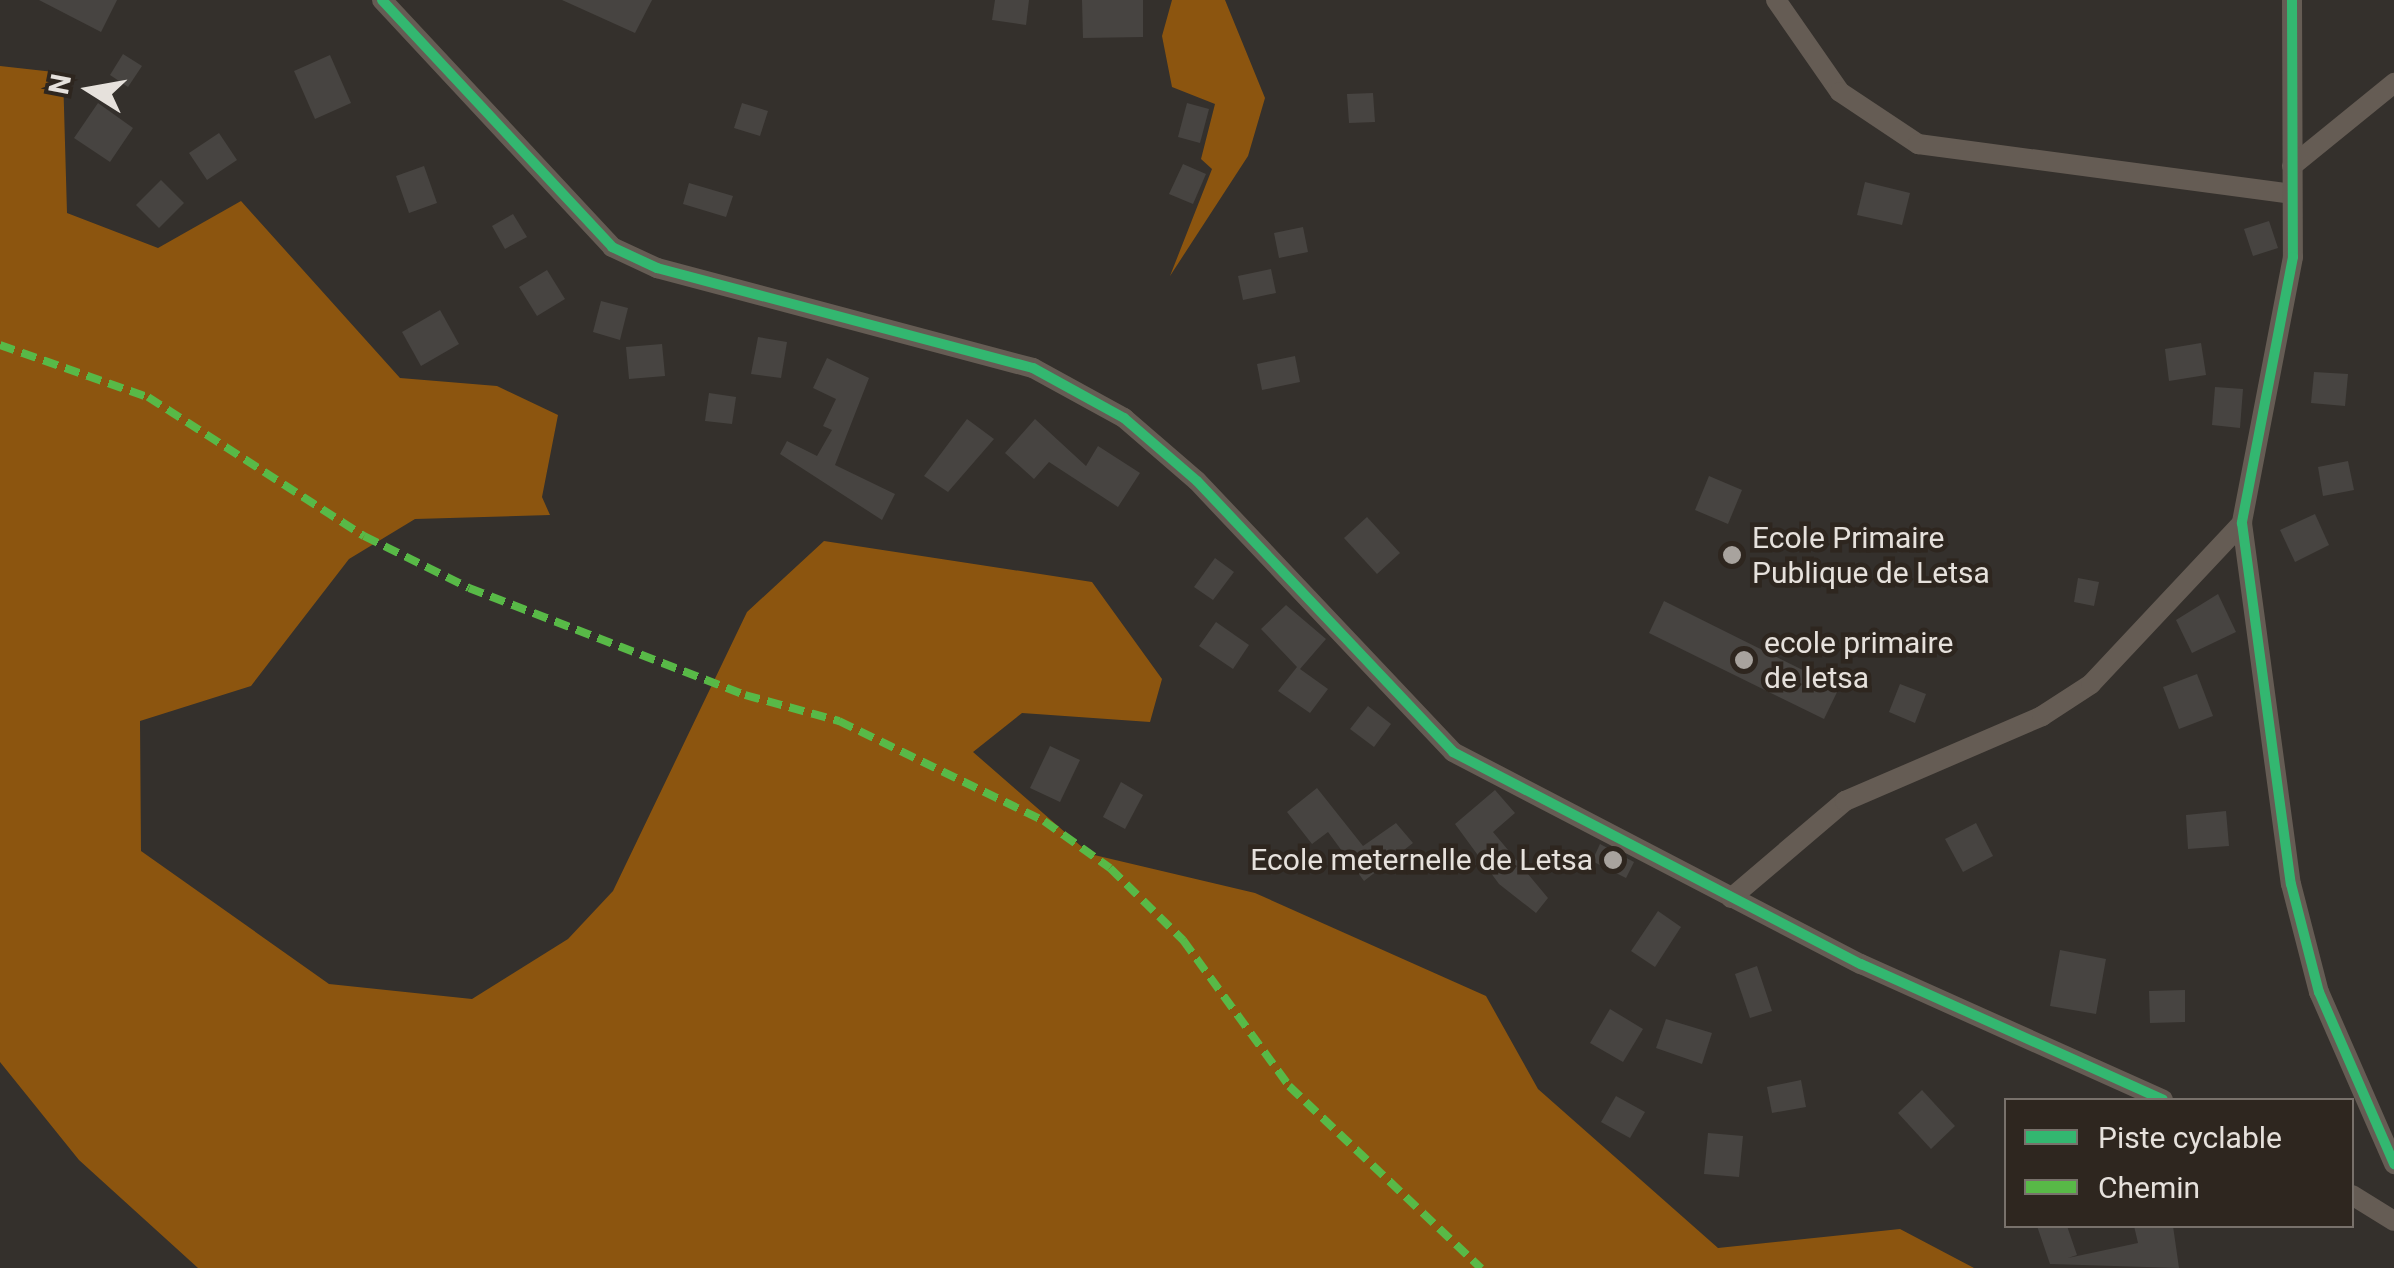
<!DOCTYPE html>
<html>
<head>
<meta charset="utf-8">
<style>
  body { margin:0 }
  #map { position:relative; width:2394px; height:1268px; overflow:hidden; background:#34302c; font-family:Roboto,sans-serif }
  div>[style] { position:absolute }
  .forest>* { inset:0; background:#8c550f }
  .building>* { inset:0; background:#474441 }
  .street>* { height:20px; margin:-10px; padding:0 10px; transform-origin:10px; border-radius:10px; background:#655c54 }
  .quiet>* { height:8px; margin-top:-4px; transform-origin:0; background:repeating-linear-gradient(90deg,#58b947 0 15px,transparent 0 23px) }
  .cycleway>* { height:10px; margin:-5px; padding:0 5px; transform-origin:5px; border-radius:5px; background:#33b770 }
  .dots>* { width:28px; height:28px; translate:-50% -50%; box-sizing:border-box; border:5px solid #2e261f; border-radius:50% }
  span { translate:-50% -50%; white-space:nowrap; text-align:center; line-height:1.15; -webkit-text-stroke:9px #2e261f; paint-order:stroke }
  .poi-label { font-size:30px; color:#e6e1dc }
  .left { translate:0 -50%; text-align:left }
  .right { translate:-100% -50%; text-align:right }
  .legend { position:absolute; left:2004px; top:1098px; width:350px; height:130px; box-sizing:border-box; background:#2e261f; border:2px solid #78716b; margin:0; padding:12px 18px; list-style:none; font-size:30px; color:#e6e1dc }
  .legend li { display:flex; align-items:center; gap:20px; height:50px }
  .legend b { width:50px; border:2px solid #78716b }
  .north { position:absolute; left:40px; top:40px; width:100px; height:100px; -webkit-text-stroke:8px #2e261f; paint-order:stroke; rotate:281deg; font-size:28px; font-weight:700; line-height:40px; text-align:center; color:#e6e1dc }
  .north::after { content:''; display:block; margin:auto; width:35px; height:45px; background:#e6e1dc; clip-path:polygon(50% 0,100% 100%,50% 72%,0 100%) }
</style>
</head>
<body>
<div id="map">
  <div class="forest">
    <div style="clip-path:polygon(1172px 0,1225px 0,1265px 98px,1248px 156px,1170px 276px,1212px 169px,1201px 159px,1215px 104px,1172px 87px,1162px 36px)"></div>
    <div style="clip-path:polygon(0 66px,63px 73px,67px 213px,158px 248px,241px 201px,400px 378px,497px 386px,558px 415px,542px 497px,550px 515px,415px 519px,349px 559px,251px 686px,140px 721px,141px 851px,329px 984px,472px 999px,568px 939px,613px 891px,747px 612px,824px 541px,1092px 582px,1162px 679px,1150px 722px,1022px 713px,973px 752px,1090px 854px,1255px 893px,1486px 996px,1538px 1089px,1718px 1248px,1900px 1229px,1974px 1268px,198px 1268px,79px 1160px,0 1062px)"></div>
  </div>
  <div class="building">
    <div style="clip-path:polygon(39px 0,117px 0,101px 32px)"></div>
    <div style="clip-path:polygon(562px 0,652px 0,635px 33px)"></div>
    <div style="clip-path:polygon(995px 0,1029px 0,1026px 25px,992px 20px)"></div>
    <div style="clip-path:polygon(1082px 0,1143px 0,1143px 37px,1083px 38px)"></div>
    <div style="clip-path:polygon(123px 54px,142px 66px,128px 87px,110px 75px)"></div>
    <div style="clip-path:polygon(330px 55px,351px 103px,315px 119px,294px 71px)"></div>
    <div style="clip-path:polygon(1373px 93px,1375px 122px,1349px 123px,1347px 94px)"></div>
    <div style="clip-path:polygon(98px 103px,133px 128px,110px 162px,74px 138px)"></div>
    <div style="clip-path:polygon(742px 103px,768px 111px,760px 136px,734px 128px)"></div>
    <div style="clip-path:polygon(1187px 103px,1209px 109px,1200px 143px,1178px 137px)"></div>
    <div style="clip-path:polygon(219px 133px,237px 160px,207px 180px,189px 153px)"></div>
    <div style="clip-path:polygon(1183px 164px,1206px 174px,1193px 204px,1169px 194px)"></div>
    <div style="clip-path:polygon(424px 166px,437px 203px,409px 213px,396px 176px)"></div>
    <div style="clip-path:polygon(161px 180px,184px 203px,159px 228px,136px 205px)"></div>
    <div style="clip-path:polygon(1865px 182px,1910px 193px,1902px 225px,1857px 215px)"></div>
    <div style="clip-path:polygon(689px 183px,733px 196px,726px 217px,683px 204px)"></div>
    <div style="clip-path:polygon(513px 214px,527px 237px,505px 249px,492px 226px)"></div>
    <div style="clip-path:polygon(2269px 221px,2278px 248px,2253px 256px,2244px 229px)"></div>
    <div style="clip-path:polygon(1303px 227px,1308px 252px,1279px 258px,1274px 233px)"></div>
    <div style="clip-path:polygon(1271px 269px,1276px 293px,1243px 300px,1238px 276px)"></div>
    <div style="clip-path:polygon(547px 270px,565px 299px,537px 316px,519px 287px)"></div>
    <div style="clip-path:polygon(601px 301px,628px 308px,620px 340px,593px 332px)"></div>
    <div style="clip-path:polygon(440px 310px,459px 344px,421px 366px,402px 332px)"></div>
    <div style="clip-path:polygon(758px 337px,787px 342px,781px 378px,751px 374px)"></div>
    <div style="clip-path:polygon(2201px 343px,2206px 375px,2169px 381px,2165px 349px)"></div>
    <div style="clip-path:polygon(662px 344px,665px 376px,629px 379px,626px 347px)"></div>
    <div style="clip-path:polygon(1295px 356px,1300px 382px,1262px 390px,1257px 364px)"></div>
    <div style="clip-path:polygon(827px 358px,869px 378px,835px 465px,895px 494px,882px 520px,780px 454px,787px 441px,817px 456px,832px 430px,823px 426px,836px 399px,813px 388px)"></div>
    <div style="clip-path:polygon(2314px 372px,2348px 374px,2345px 406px,2311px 403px)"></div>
    <div style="clip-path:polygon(2215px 387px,2243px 389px,2240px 428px,2212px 425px)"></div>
    <div style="clip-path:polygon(709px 393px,736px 397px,732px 424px,705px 421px)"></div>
    <div style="clip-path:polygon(967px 419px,994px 439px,948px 492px,924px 476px)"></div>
    <div style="clip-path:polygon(1035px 419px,1086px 466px,1098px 446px,1140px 473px,1118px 507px,1049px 462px,1034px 479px,1005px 453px)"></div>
    <div style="clip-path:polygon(2348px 461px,2354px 490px,2323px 496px,2318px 467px)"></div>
    <div style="clip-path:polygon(1709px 476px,1742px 490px,1728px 524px,1695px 510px)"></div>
    <div style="clip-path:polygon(2315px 514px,2329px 545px,2295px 562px,2280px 530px)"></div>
    <div style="clip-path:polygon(1367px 517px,1400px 553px,1377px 574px,1344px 538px)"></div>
    <div style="clip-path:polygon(1215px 558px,1234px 572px,1213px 600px,1194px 587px)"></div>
    <div style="clip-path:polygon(2078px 578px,2099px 582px,2094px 606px,2074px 602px)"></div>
    <div style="clip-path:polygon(2218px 594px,2236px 632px,2192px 653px,2176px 620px)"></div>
    <div style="clip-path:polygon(1664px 601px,1839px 688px,1824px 719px,1649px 633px)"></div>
    <div style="clip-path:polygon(1286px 605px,1326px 639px,1300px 669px,1328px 689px,1310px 713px,1278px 691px,1297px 667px,1261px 629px)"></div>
    <div style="clip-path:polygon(1216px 622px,1249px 645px,1233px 669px,1199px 646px)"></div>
    <div style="clip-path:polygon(2197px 674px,2213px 716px,2179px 729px,2163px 687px)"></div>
    <div style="clip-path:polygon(1900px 684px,1926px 694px,1915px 723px,1889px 712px)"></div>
    <div style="clip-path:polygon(1368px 706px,1391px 724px,1374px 747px,1350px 729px)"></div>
    <div style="clip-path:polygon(1050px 746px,1080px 760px,1060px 802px,1030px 788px)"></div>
    <div style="clip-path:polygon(1121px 782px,1143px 795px,1125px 829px,1103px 817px)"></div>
    <div style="clip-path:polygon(1317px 788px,1363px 846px,1396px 823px,1413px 843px,1364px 881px,1328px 832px,1312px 844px,1287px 812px)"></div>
    <div style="clip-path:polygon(1495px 790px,1515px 813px,1493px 832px,1548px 898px,1536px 913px,1499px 884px,1455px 824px)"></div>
    <div style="clip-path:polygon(2226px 811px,2229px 846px,2188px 849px,2186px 815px)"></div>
    <div style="clip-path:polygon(1976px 823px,1993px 856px,1963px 872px,1945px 839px)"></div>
    <div style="clip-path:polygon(1600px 844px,1634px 862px,1626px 878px,1592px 861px)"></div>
    <div style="clip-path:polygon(1658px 911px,1681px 927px,1655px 967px,1631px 951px)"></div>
    <div style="clip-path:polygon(2060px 950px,2106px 959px,2096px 1014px,2050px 1006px)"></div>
    <div style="clip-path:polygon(1757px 966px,1772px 1011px,1750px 1018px,1735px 974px)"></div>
    <div style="clip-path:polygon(2185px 990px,2185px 1022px,2150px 1023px,2149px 991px)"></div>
    <div style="clip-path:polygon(1610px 1009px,1643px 1029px,1623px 1062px,1590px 1043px)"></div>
    <div style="clip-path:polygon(1666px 1019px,1712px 1033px,1702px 1064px,1656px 1048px)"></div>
    <div style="clip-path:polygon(1801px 1080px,1806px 1107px,1772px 1113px,1767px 1087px)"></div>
    <div style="clip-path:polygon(1922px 1090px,1955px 1126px,1931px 1149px,1898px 1113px)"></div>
    <div style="clip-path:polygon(1616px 1096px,1645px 1112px,1630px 1138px,1601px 1122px)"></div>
    <div style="clip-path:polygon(1708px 1133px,1743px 1136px,1739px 1177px,1704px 1174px)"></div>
    <div style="clip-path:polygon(2037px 1226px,2067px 1226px,2077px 1255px,2068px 1258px,2138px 1243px,2134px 1226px,2173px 1226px,2179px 1268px,2050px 1264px)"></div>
  </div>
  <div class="street">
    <div style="left:382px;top:0;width:338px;rotate:47deg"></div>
    <div style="left:612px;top:247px;width:50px;rotate:25deg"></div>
    <div style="left:657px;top:268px;width:389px;rotate:14.9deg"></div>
    <div style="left:1033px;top:368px;width:104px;rotate:28.8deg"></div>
    <div style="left:1124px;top:418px;width:96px;rotate:40.8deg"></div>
    <div style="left:1197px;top:481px;width:373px;rotate:46.6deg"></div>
    <div style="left:1453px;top:752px;width:460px;rotate:27.5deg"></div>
    <div style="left:1861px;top:964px;width:331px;rotate:24.2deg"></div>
    <div style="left:1776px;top:0;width:112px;rotate:55.2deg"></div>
    <div style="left:1840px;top:92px;width:94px;rotate:33.7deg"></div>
    <div style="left:1918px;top:144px;width:377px;rotate:7.6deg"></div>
    <div style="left:2292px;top:0;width:257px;rotate:89.8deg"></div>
    <div style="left:2293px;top:257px;width:271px;rotate:100.9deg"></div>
    <div style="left:2242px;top:523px;width:364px;rotate:82.3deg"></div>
    <div style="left:2291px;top:884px;width:112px;rotate:75.5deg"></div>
    <div style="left:2319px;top:992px;width:188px;rotate:66.4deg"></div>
    <div style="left:2292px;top:166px;width:132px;rotate:-39.1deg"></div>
    <div style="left:1731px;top:898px;width:150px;rotate:-40.4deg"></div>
    <div style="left:1845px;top:801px;width:215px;rotate:-23.3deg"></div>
    <div style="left:2042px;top:716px;width:59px;rotate:-33.1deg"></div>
    <div style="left:2091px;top:684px;width:221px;rotate:-46.8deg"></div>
    <div style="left:2352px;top:1195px;width:49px;rotate:31.8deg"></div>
  </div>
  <div class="quiet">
    <div style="left:0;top:345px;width:157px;rotate:19.4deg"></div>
    <div style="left:148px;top:397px;width:257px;rotate:32.8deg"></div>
    <div style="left:364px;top:536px;width:117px;rotate:26.3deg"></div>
    <div style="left:469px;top:588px;width:296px;rotate:21.2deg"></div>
    <div style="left:745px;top:695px;width:98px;rotate:15.5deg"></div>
    <div style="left:839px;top:721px;width:228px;rotate:26deg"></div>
    <div style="left:1044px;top:821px;width:81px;rotate:35.5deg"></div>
    <div style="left:1110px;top:868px;width:103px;rotate:44.6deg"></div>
    <div style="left:1183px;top:940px;width:180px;rotate:54deg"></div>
    <div style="left:1289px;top:1086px;width:265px;rotate:43.5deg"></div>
  </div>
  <div class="cycleway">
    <div style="left:382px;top:0;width:338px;rotate:47deg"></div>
    <div style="left:612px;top:247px;width:50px;rotate:25deg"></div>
    <div style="left:657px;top:268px;width:389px;rotate:14.9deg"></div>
    <div style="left:1033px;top:368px;width:104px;rotate:28.8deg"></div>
    <div style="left:1124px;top:418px;width:96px;rotate:40.8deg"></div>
    <div style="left:1197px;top:481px;width:373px;rotate:46.6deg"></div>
    <div style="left:1453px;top:752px;width:460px;rotate:27.5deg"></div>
    <div style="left:1861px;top:964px;width:331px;rotate:24.2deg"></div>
    <div style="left:2292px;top:0;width:257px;rotate:89.8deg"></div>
    <div style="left:2293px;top:257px;width:271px;rotate:100.9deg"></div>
    <div style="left:2242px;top:523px;width:364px;rotate:82.3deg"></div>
    <div style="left:2291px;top:884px;width:112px;rotate:75.5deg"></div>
    <div style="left:2319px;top:992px;width:188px;rotate:66.4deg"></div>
  </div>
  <div class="dots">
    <div style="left:1732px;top:555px;background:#a8a39e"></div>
    <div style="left:1744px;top:660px;background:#a8a39e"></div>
    <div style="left:1613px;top:860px;background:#a8a39e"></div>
  </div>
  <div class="poi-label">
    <span class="left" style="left:1752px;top:555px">Ecole Primaire<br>Publique de Letsa</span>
    <span class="left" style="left:1764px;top:660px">ecole primaire<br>de letsa</span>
    <span class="right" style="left:1593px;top:860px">Ecole meternelle de Letsa</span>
  </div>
  <ul class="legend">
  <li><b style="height:12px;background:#33b770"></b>Piste cyclable</li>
  <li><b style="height:12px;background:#58b947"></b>Chemin</li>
  </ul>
  <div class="north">N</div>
</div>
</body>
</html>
